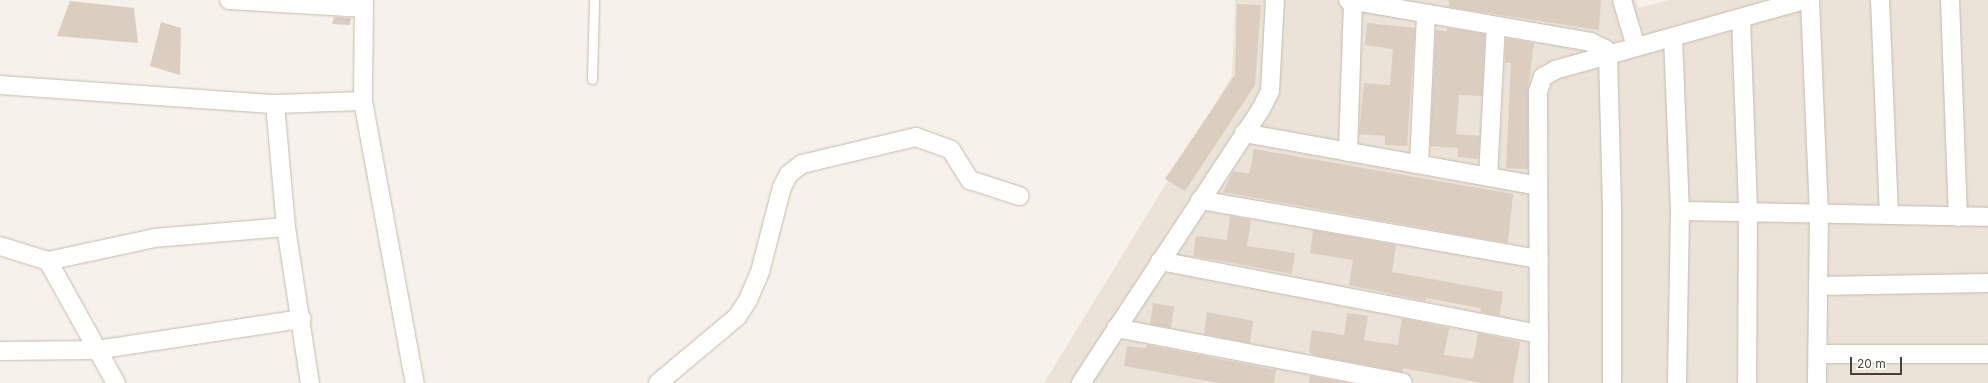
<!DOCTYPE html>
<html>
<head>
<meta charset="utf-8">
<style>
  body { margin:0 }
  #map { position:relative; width:1988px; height:383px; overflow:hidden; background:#f6f1ea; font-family:Inter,sans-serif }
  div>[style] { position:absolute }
  .residential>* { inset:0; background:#ebe2d8 }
  .building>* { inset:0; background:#dccdc1 }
  .roads { filter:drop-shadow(0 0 1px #c6baae) drop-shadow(0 0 1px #c6baae) }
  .service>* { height:9px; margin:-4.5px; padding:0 4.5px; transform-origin:4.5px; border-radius:4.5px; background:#fff }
  .minor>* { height:18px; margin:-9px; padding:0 9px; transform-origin:9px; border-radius:9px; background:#fff }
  span { translate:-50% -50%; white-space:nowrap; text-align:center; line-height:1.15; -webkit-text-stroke:4px #fff; paint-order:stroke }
  .scale { position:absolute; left:1850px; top:357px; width:52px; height:18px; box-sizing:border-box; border:2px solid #4b4037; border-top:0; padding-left:5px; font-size:12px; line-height:14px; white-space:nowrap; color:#4b4037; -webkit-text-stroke:3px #fff; paint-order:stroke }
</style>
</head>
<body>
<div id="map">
  <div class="residential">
    <div style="clip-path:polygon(1235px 0,1636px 0,1638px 8px,1669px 0,1988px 0,1988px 383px,1044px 383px,1232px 76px)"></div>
  </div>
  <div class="building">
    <div style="clip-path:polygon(1449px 0,1601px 0,1599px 30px,1449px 7px)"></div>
    <div style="clip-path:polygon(70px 1px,134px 8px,138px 43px,57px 36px)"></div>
    <div style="clip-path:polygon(1237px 4px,1261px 5px,1255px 85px,1185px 191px,1165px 179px,1235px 75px)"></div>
    <div style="clip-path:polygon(334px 17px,351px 18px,350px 25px,332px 24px)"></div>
    <div style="clip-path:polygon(161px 22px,181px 28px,180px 75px,150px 66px)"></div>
    <div style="clip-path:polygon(1367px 23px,1415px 28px,1407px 146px,1385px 145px,1385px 136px,1359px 134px,1364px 83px,1390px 85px,1393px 49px,1365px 45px)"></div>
    <div style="clip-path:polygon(1447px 28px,1485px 34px,1482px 96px,1459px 95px,1456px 134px,1480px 136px,1478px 159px,1458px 157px,1458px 148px,1430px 146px,1436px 30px,1447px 31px)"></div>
    <div style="clip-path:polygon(1506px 38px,1534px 43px,1528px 92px,1528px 169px,1506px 168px,1511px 63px,1505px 63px)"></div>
    <div style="clip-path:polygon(1254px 149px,1513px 194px,1508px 243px,1223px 192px,1233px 171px,1249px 174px)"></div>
    <div style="clip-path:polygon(1230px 216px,1251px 220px,1247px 246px,1295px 253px,1292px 274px,1193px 256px,1196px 236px,1227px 240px)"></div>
    <div style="clip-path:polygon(1313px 230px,1396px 245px,1392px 272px,1503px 292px,1500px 316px,1481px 312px,1480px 308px,1426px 298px,1426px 301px,1349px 285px,1353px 260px,1310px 253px)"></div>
    <div style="clip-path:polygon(1153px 303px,1174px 307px,1171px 328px,1150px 324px)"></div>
    <div style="clip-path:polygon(1207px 312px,1253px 321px,1250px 343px,1204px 334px)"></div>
    <div style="clip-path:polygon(1347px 313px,1368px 316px,1364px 340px,1398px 345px,1402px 318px,1449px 328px,1444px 355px,1473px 359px,1478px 333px,1520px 342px,1513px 383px,1482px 383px,1403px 368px,1403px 372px,1313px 355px,1309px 351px,1312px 330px,1344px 335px)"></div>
    <div style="clip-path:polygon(1147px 345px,1276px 370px,1274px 383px,1219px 383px,1124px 366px,1127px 346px,1146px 348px)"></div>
    <div style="clip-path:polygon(1310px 376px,1347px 383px,1309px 383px)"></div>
  </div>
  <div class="roads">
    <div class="service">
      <div style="left:592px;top:79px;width:79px;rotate:-88.5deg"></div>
    </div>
    <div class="minor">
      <div style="left:229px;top:0;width:135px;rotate:3.4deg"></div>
      <div style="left:364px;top:0;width:101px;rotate:90.6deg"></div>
      <div style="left:363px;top:101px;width:287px;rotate:79.6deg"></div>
      <div style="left:1348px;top:0;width:246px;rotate:9.8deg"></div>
      <div style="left:1590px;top:42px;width:17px;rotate:25deg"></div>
      <div style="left:1605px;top:49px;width:7px;rotate:63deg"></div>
      <div style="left:1608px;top:55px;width:155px;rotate:88.5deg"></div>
      <div style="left:1612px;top:210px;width:173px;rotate:90deg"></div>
      <div style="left:1622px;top:0;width:49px;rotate:73.4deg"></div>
      <div style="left:1810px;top:0;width:214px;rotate:87.6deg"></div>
      <div style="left:1819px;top:214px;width:169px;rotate:90.7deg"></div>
      <div style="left:1880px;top:0;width:215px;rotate:87.6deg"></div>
      <div style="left:1950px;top:0;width:217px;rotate:87.9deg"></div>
      <div style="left:1741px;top:18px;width:194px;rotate:87.9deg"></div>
      <div style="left:1748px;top:212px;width:171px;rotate:90.3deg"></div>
      <div style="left:1673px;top:37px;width:174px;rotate:87.7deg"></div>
      <div style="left:1680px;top:211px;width:172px;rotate:91deg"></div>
      <div style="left:0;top:85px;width:276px;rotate:4deg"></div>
      <div style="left:275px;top:104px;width:88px;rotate:-2deg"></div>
      <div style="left:275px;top:104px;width:123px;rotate:84.9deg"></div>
      <div style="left:286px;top:227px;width:158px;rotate:81.3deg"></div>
      <div style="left:1244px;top:133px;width:299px;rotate:10.2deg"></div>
      <div style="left:1348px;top:152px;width:151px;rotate:-88.1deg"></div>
      <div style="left:1419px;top:164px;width:150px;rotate:-87.3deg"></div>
      <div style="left:1488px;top:177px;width:151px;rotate:-87deg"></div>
      <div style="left:1200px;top:200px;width:344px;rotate:9.9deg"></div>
      <div style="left:1680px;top:211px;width:308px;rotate:1.1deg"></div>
      <div style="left:0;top:246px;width:50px;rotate:17.4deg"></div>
      <div style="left:48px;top:261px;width:140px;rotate:60.9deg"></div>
      <div style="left:48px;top:261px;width:108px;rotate:-12.2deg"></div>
      <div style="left:154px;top:238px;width:132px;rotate:-4.8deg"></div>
      <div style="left:1160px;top:261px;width:386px;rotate:10.9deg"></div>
      <div style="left:1818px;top:286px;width:170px;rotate:-1deg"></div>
      <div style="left:1116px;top:328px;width:292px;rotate:10.8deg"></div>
      <div style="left:0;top:351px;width:96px;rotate:-0.6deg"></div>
      <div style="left:96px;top:350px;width:208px;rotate:-8.6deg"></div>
      <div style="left:1818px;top:354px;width:170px"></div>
      <div style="left:658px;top:383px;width:103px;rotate:-39.9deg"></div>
      <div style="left:737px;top:317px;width:20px;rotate:-57deg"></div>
      <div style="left:748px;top:300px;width:30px;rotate:-67deg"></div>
      <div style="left:760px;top:272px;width:88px;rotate:-75.5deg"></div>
      <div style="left:782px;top:187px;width:15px;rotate:-62deg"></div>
      <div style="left:789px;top:174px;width:16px;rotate:-38deg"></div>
      <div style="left:802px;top:164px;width:117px;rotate:-13.3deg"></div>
      <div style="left:916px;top:137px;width:37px;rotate:20deg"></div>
      <div style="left:951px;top:150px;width:36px;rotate:58deg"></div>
      <div style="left:970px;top:180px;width:52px;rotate:18.1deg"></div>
      <div style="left:1081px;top:383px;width:328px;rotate:-56.7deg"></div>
      <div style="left:1261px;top:109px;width:20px;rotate:-63deg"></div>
      <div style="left:1270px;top:91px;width:91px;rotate:-86.9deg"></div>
      <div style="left:1539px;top:383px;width:291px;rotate:-90.2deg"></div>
      <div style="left:1538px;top:92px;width:16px;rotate:-72deg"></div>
      <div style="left:1543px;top:77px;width:14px;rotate:-30deg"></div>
      <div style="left:1555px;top:70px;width:259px;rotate:-15.7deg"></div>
    </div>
  </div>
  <div class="scale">20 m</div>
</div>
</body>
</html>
